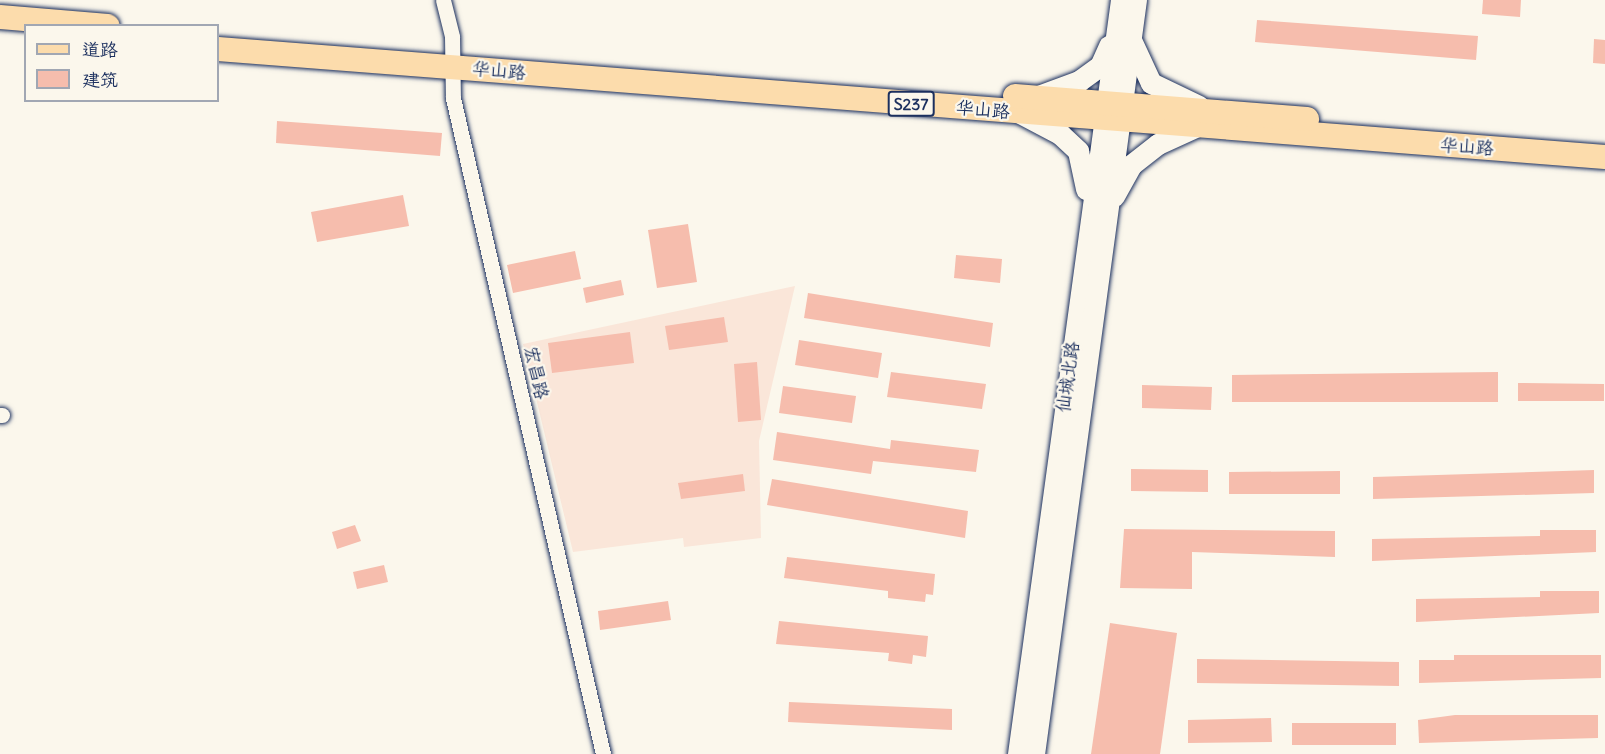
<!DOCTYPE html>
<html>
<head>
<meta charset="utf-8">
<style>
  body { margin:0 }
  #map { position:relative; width:1605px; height:754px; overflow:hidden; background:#fbf7ec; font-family:Delius,"LXGW WenKai TC",sans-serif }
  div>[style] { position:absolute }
  .built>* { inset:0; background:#fae6d9 }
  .building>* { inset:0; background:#f6bdad }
  .roads { filter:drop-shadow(0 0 2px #1b2f5e) drop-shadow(0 0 2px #1b2f5e) }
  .street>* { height:15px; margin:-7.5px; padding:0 7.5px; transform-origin:7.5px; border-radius:7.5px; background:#fbf7ec }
  .secondary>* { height:21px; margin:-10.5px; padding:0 10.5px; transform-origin:10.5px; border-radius:10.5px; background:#fbf7ec }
  .primary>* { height:24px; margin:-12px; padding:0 12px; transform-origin:12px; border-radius:12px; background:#fcdcac }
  span { translate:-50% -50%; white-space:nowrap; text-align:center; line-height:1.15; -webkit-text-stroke:4.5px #fbf7ec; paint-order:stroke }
  .shield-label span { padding:2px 4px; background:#fbf7ec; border:2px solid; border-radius:4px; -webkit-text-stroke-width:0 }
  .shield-label { font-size:16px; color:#1b2f5e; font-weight:700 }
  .street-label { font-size:18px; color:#1b2f5e }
  .legend { position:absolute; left:24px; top:24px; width:195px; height:78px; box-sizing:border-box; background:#fbf7ec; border:2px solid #a1a7b3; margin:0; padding:8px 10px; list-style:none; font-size:18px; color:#1b2f5e }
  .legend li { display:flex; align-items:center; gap:12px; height:30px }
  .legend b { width:30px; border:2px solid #a1a7b3 }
</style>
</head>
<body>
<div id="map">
  <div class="built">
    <div style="clip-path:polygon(795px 286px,759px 441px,761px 538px,684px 547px,683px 538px,573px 552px,523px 344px)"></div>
  </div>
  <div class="building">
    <div style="clip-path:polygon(1483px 0,1521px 0,1520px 17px,1482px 14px)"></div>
    <div style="clip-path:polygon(1257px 20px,1478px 36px,1476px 60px,1255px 42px)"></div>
    <div style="clip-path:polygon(1594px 39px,1605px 40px,1605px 64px,1593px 63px)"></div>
    <div style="clip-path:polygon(277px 121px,442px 133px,440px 156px,276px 143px)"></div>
    <div style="clip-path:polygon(403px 195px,409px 226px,317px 242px,311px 212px)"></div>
    <div style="clip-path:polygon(688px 224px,697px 282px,657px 288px,648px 230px)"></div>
    <div style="clip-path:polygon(575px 251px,581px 279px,513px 293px,507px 265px)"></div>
    <div style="clip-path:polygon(956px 255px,1002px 259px,1000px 283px,954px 278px)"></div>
    <div style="clip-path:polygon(621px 280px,624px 295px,586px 303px,583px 288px)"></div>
    <div style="clip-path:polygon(808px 293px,993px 323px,990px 347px,804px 318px)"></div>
    <div style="clip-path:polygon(724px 317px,728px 342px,669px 350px,665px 326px)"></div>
    <div style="clip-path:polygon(630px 332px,634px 363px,552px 373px,548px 343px)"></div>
    <div style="clip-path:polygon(799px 340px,882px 353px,878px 378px,795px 365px)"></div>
    <div style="clip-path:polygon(757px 362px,761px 420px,738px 422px,734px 364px)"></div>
    <div style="clip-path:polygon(891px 372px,986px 384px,982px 409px,887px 397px)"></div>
    <div style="clip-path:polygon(1498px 372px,1498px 402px,1232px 402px,1232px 375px)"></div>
    <div style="clip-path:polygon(1518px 383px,1604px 384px,1604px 401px,1518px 401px)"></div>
    <div style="clip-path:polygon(1142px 385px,1212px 387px,1211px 410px,1142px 408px)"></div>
    <div style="clip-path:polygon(783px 386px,856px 396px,852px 423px,779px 413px)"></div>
    <div style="clip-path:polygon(777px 432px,890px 449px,891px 440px,979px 450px,976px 472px,873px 461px,871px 474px,773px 460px)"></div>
    <div style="clip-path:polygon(1131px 469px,1208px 470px,1208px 492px,1131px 491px)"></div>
    <div style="clip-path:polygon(1594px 470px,1594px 493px,1373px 499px,1373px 477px)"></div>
    <div style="clip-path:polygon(1340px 471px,1340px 494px,1229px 494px,1229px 472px)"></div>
    <div style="clip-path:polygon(743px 474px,745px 491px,681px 499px,678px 483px)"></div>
    <div style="clip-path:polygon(772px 479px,968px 511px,965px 538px,767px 505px)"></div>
    <div style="clip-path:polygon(355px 525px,361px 541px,337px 549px,332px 532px)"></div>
    <div style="clip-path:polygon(1124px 529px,1335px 531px,1335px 557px,1192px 552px,1192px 589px,1120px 588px)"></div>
    <div style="clip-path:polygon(1540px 530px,1596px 530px,1596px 552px,1372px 561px,1372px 539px,1540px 536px)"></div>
    <div style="clip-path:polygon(787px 557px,935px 574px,933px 595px,926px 594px,925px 602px,888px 598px,888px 591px,784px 578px)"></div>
    <div style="clip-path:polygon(384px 565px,388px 582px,357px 589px,353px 572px)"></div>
    <div style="clip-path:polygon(1540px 591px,1599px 591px,1599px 613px,1416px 622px,1416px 599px,1540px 597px)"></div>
    <div style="clip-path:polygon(668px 601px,671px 620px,600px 630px,598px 611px)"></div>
    <div style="clip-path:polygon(779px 621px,928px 636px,926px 657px,913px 655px,912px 664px,888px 661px,889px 653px,776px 644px)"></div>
    <div style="clip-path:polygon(1110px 623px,1177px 633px,1160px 754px,1091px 754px)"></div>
    <div style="clip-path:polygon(1454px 655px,1601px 655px,1601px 678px,1419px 683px,1419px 660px,1454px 660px)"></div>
    <div style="clip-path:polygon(1197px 659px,1399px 662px,1399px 686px,1197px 683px)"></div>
    <div style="clip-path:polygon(789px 702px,952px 709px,952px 730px,788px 722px)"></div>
    <div style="clip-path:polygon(1455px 715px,1598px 715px,1598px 738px,1419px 743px,1418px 720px)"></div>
    <div style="clip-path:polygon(1271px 718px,1272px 742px,1188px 743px,1188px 720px)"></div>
    <div style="clip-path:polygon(1292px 723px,1396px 723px,1396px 745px,1292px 745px)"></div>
  </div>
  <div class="roads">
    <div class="street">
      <div style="left:443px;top:0;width:38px;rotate:76deg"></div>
      <div style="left:452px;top:37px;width:61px;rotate:89.1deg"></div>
      <div style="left:453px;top:98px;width:673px;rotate:77.12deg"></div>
      <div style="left:0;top:415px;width:2px"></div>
    </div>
    <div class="secondary">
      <div style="left:1131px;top:40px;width:47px;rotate:65.1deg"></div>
      <div style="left:1151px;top:83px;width:53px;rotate:25.6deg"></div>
      <div style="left:1038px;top:96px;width:44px;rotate:-20.1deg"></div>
      <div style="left:1079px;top:81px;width:26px;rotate:-36deg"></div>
      <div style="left:1100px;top:66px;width:22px;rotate:-66deg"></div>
      <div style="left:1020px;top:113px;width:45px;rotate:27.7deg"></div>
      <div style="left:1060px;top:134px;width:25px;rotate:43deg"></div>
      <div style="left:1078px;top:151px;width:39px;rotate:78deg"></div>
      <div style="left:1114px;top:196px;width:35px;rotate:-61deg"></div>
      <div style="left:1131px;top:165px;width:34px;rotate:-38deg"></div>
      <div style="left:1158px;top:144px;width:41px;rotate:-24.7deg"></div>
      <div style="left:1018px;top:754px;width:761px;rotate:-82.22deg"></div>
      <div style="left:1034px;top:754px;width:761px;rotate:-82.3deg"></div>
    </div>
    <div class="primary">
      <div style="left:0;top:17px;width:108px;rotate:4.8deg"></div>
      <div style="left:218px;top:49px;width:1391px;rotate:4.45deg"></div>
      <div style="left:1015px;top:96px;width:293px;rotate:4.5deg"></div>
    </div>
  </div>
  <div class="shield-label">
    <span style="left:911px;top:104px">S237</span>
  </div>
  <div class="street-label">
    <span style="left:499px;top:71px;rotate:5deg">华山路</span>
    <span style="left:983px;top:110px;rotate:5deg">华山路</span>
    <span style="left:1467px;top:147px;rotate:4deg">华山路</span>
    <span style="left:536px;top:373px;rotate:77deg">宏昌路</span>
    <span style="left:1068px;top:377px;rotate:-82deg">仙城北路</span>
  </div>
  <ul class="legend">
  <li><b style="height:8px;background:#fcdcac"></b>道路</li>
  <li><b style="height:16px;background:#f6bdad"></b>建筑</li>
  </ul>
</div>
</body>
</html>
